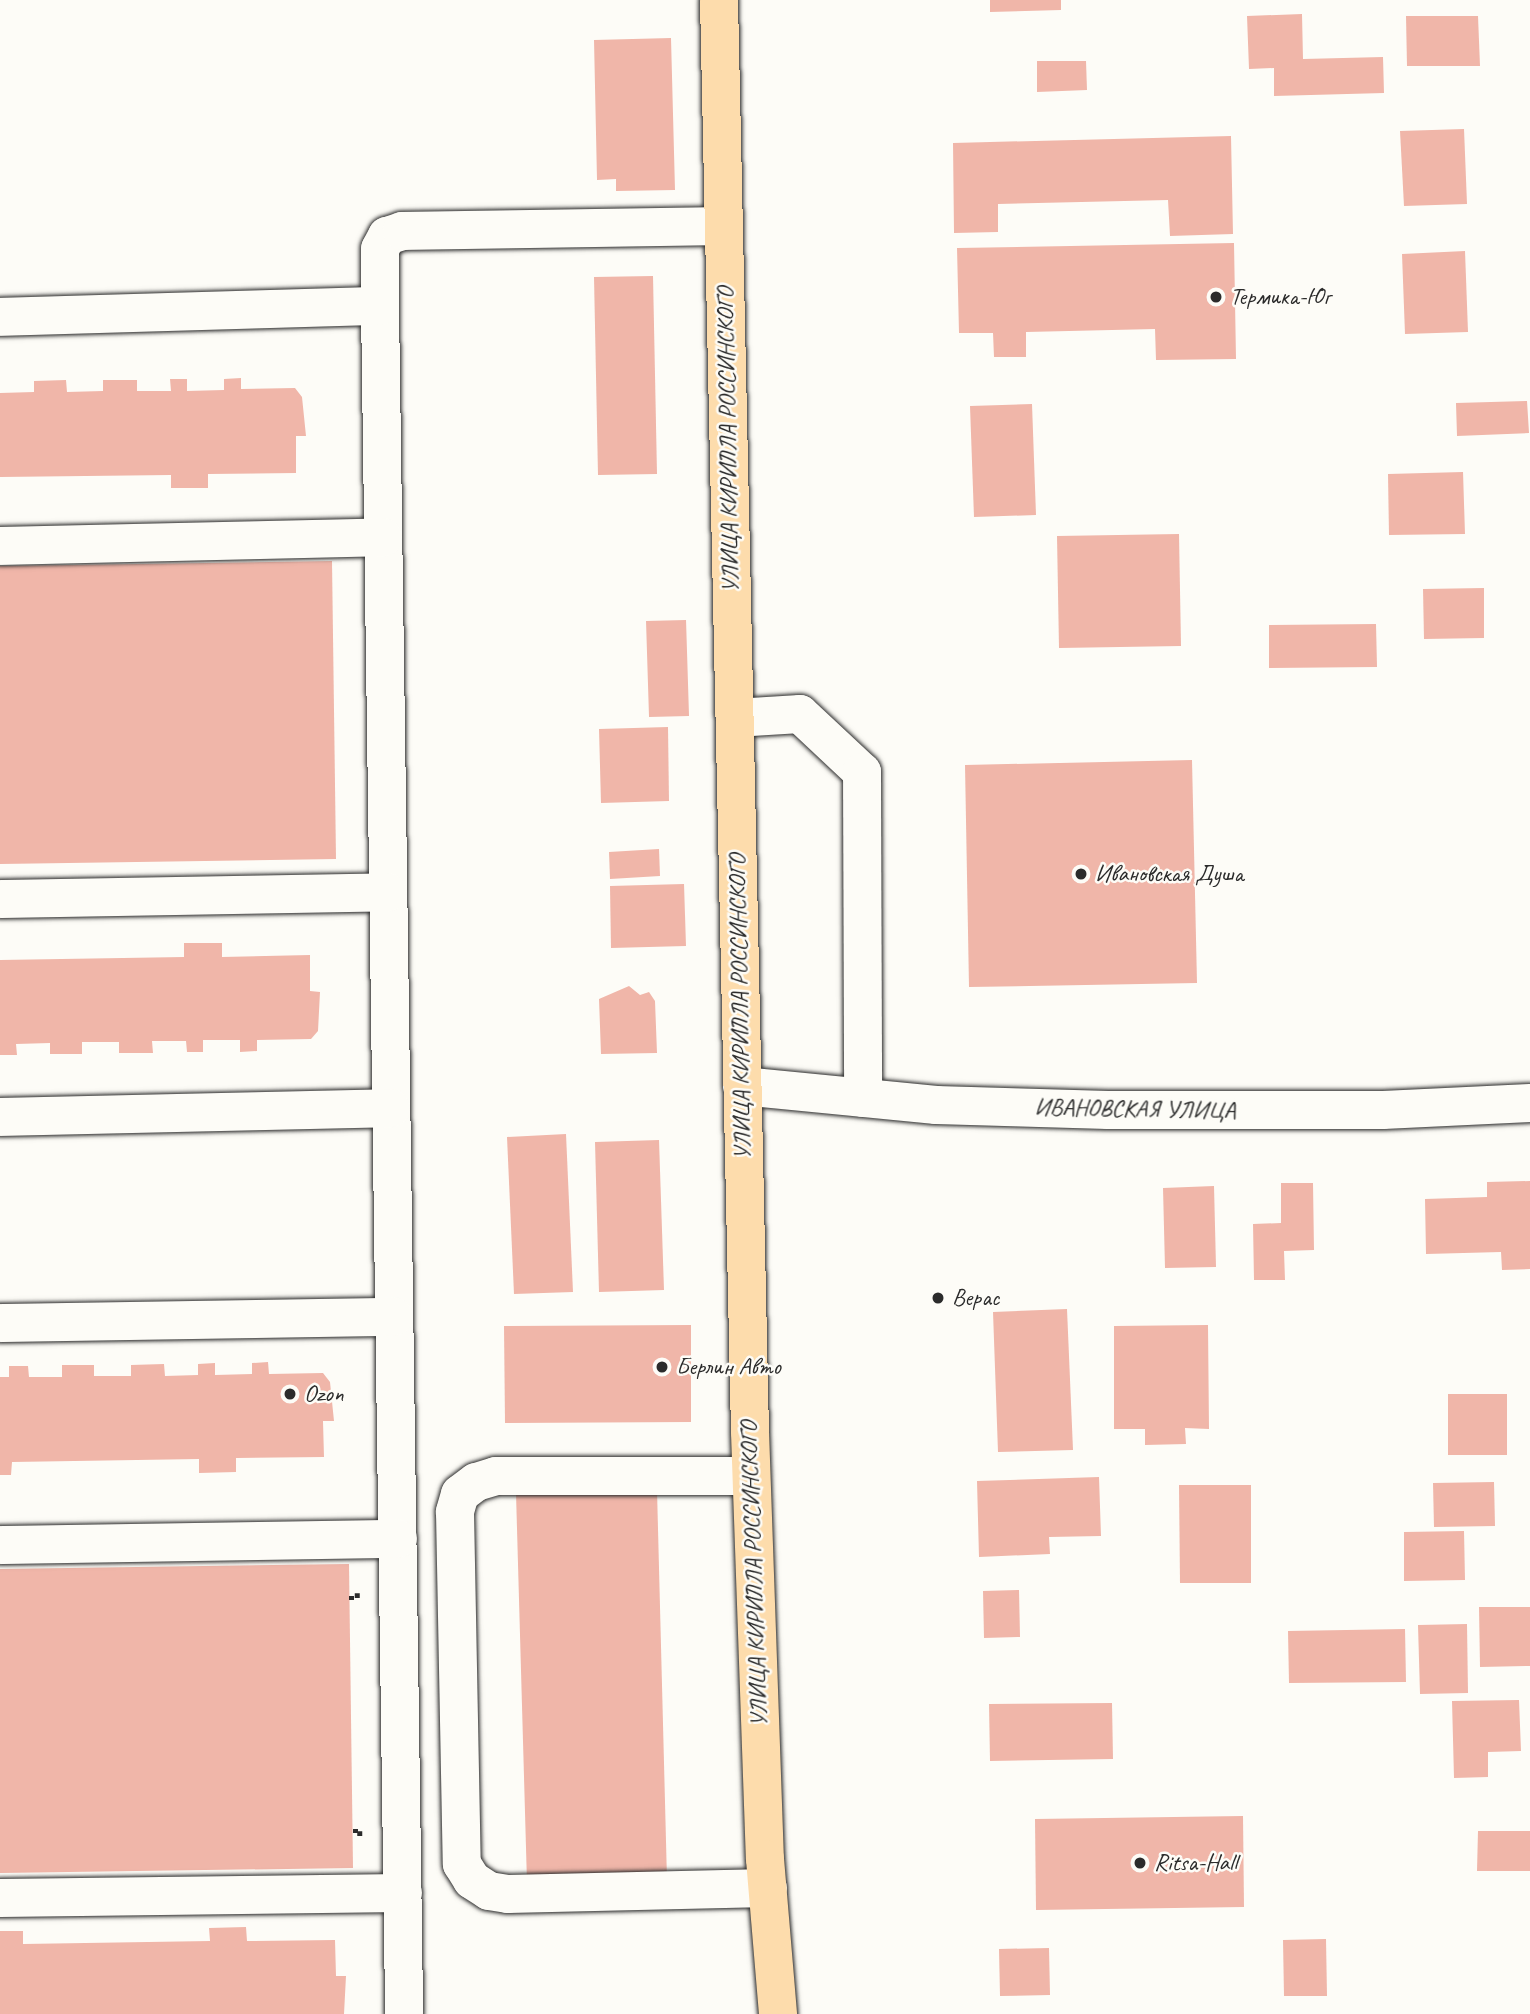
<!DOCTYPE html>
<html>
<head>
<meta charset="utf-8">
<style>
  body { margin:0 }
  #map { position:relative; width:1530px; height:2014px; overflow:hidden; background:#fdfcf7; font-family:Caveat,sans-serif }
  div>[style] { position:absolute }
  .building>* { inset:0; background:#f0b6a9 }
  .path>* { height:4.5px; margin-top:-2.25px; transform-origin:0; background:repeating-linear-gradient(90deg,#2b2b2b 0 5px,transparent 0 10px) }
  .roads { filter:drop-shadow(0 0 2px #2b2b2b) drop-shadow(0 0 2px #2b2b2b) }
  .minor>* { height:38px; margin:-19px; padding:0 19px; transform-origin:19px; border-radius:19px; background:#fdfcf7 }
  .major>* { height:38px; margin:-19px; padding:0 19px; transform-origin:19px; border-radius:19px; background:#fddcac }
  .dots>* { width:19px; height:19px; translate:-50% -50%; box-sizing:border-box; border:4px solid #fdfcf7; border-radius:50% }
  span { translate:-50% -50%; white-space:nowrap; text-align:center; line-height:1.15; -webkit-text-stroke:5px #fdfcf7; paint-order:stroke }
  .poi-label { font-size:24px; color:#2b2b2b }
  .left { translate:0 -50%; text-align:left }
  .street-label { font-size:24px; color:#2b2b2b }
</style>
</head>
<body>
<div id="map">
  <div class="building">
    <div style="clip-path:polygon(990px 0,1061px 0,1061px 10px,990px 12px)"></div>
    <div style="clip-path:polygon(1302px 14px,1303px 59px,1383px 57px,1384px 93px,1274px 96px,1274px 68px,1249px 69px,1247px 16px)"></div>
    <div style="clip-path:polygon(1406px 16px,1478px 16px,1480px 66px,1407px 66px)"></div>
    <div style="clip-path:polygon(671px 38px,675px 190px,616px 191px,616px 179px,597px 180px,594px 40px)"></div>
    <div style="clip-path:polygon(1037px 61px,1086px 61px,1087px 90px,1037px 92px)"></div>
    <div style="clip-path:polygon(1464px 129px,1467px 204px,1404px 206px,1400px 131px)"></div>
    <div style="clip-path:polygon(1231px 136px,1233px 234px,1170px 236px,1168px 200px,998px 204px,998px 232px,954px 233px,953px 143px)"></div>
    <div style="clip-path:polygon(1234px 243px,1236px 359px,1156px 360px,1155px 329px,1026px 332px,1026px 357px,994px 357px,993px 333px,959px 333px,957px 248px)"></div>
    <div style="clip-path:polygon(1465px 251px,1468px 332px,1405px 334px,1402px 254px)"></div>
    <div style="clip-path:polygon(653px 276px,657px 474px,598px 475px,594px 277px)"></div>
    <div style="clip-path:polygon(241px 378px,241px 389px,295px 388px,302px 397px,306px 436px,296px 436px,296px 473px,208px 474px,208px 488px,171px 488px,171px 475px,0 477px,0 393px,34px 392px,34px 381px,66px 380px,67px 392px,103px 391px,103px 380px,137px 380px,137px 391px,171px 391px,170px 379px,187px 379px,187px 391px,224px 390px,224px 379px)"></div>
    <div style="clip-path:polygon(1527px 401px,1529px 433px,1457px 436px,1456px 403px)"></div>
    <div style="clip-path:polygon(1032px 404px,1036px 515px,974px 517px,970px 406px)"></div>
    <div style="clip-path:polygon(1463px 472px,1465px 534px,1389px 535px,1388px 474px)"></div>
    <div style="clip-path:polygon(1179px 534px,1181px 646px,1059px 648px,1057px 536px)"></div>
    <div style="clip-path:polygon(332px 561px,336px 859px,0 864px,0 566px)"></div>
    <div style="clip-path:polygon(1484px 588px,1484px 638px,1424px 639px,1423px 589px)"></div>
    <div style="clip-path:polygon(686px 620px,689px 716px,649px 717px,646px 621px)"></div>
    <div style="clip-path:polygon(1376px 624px,1377px 667px,1269px 668px,1269px 625px)"></div>
    <div style="clip-path:polygon(668px 727px,669px 801px,601px 803px,599px 729px)"></div>
    <div style="clip-path:polygon(1192px 760px,1197px 983px,969px 987px,965px 765px)"></div>
    <div style="clip-path:polygon(659px 849px,660px 876px,610px 879px,609px 852px)"></div>
    <div style="clip-path:polygon(684px 884px,686px 946px,611px 948px,610px 886px)"></div>
    <div style="clip-path:polygon(184px 943px,222px 943px,222px 957px,310px 955px,310px 991px,320px 992px,318px 1031px,311px 1039px,257px 1040px,257px 1051px,240px 1052px,240px 1040px,203px 1040px,203px 1052px,187px 1052px,186px 1041px,152px 1041px,153px 1053px,119px 1053px,119px 1042px,82px 1042px,82px 1054px,50px 1054px,50px 1043px,16px 1044px,17px 1055px,0 1055px,0 960px,184px 957px)"></div>
    <div style="clip-path:polygon(629px 986px,640px 995px,649px 992px,655px 1001px,657px 1053px,601px 1054px,599px 999px)"></div>
    <div style="clip-path:polygon(566px 1134px,573px 1292px,514px 1294px,507px 1137px)"></div>
    <div style="clip-path:polygon(659px 1140px,664px 1290px,599px 1292px,595px 1142px)"></div>
    <div style="clip-path:polygon(1530px 1181px,1530px 1269px,1502px 1270px,1501px 1252px,1426px 1254px,1425px 1199px,1487px 1197px,1487px 1182px)"></div>
    <div style="clip-path:polygon(1281px 1183px,1313px 1183px,1314px 1250px,1284px 1251px,1285px 1280px,1254px 1280px,1253px 1224px,1281px 1223px)"></div>
    <div style="clip-path:polygon(1214px 1186px,1216px 1267px,1165px 1268px,1163px 1188px)"></div>
    <div style="clip-path:polygon(1067px 1309px,1073px 1450px,998px 1452px,993px 1312px)"></div>
    <div style="clip-path:polygon(691px 1325px,691px 1422px,505px 1423px,504px 1326px)"></div>
    <div style="clip-path:polygon(1208px 1325px,1209px 1429px,1185px 1428px,1186px 1444px,1145px 1445px,1145px 1429px,1114px 1429px,1114px 1326px)"></div>
    <div style="clip-path:polygon(268px 1362px,269px 1374px,323px 1373px,330px 1382px,334px 1421px,323px 1421px,324px 1457px,236px 1458px,236px 1472px,199px 1473px,199px 1459px,12px 1462px,11px 1475px,0 1475px,0 1377px,9px 1377px,9px 1366px,28px 1366px,29px 1377px,62px 1377px,62px 1365px,94px 1365px,94px 1376px,131px 1376px,131px 1365px,164px 1364px,165px 1376px,198px 1375px,198px 1364px,215px 1363px,215px 1375px,252px 1374px,252px 1363px)"></div>
    <div style="clip-path:polygon(1448px 1394px,1507px 1394px,1507px 1455px,1448px 1455px)"></div>
    <div style="clip-path:polygon(1099px 1477px,1101px 1536px,1049px 1537px,1050px 1554px,979px 1557px,977px 1481px)"></div>
    <div style="clip-path:polygon(1494px 1482px,1495px 1526px,1434px 1527px,1433px 1483px)"></div>
    <div style="clip-path:polygon(1179px 1485px,1251px 1485px,1251px 1583px,1180px 1583px)"></div>
    <div style="clip-path:polygon(657px 1490px,667px 1880px,527px 1883px,516px 1493px)"></div>
    <div style="clip-path:polygon(1464px 1531px,1465px 1580px,1404px 1581px,1404px 1532px)"></div>
    <div style="clip-path:polygon(349px 1564px,353px 1868px,0 1873px,0 1569px)"></div>
    <div style="clip-path:polygon(1019px 1590px,1020px 1637px,984px 1638px,983px 1591px)"></div>
    <div style="clip-path:polygon(1479px 1607px,1530px 1607px,1530px 1666px,1480px 1667px)"></div>
    <div style="clip-path:polygon(1467px 1624px,1468px 1693px,1420px 1694px,1418px 1625px)"></div>
    <div style="clip-path:polygon(1405px 1629px,1406px 1682px,1289px 1683px,1288px 1631px)"></div>
    <div style="clip-path:polygon(1519px 1700px,1521px 1751px,1488px 1752px,1488px 1777px,1454px 1778px,1452px 1701px)"></div>
    <div style="clip-path:polygon(1112px 1703px,1113px 1759px,990px 1761px,989px 1704px)"></div>
    <div style="clip-path:polygon(1243px 1816px,1244px 1907px,1036px 1910px,1035px 1819px)"></div>
    <div style="clip-path:polygon(1478px 1831px,1530px 1831px,1530px 1871px,1477px 1871px)"></div>
    <div style="clip-path:polygon(246px 1927px,247px 1941px,335px 1940px,336px 1976px,346px 1976px,344px 2014px,0 2014px,0 1931px,23px 1931px,23px 1944px,210px 1941px,209px 1928px)"></div>
    <div style="clip-path:polygon(1326px 1939px,1327px 1996px,1284px 1996px,1283px 1940px)"></div>
    <div style="clip-path:polygon(1049px 1948px,1050px 1995px,1000px 1996px,999px 1949px)"></div>
  </div>
  <div class="path">
    <div style="left:349px;top:1598px;width:8px"></div>
    <div style="left:357px;top:1598px;width:5px;rotate:-90deg"></div>
    <div style="left:353px;top:1831px;width:7px"></div>
    <div style="left:360px;top:1831px;width:5px;rotate:90deg"></div>
  </div>
  <div class="roads">
    <div class="minor">
      <div style="left:380px;top:306px;width:1708px;rotate:89.19deg"></div>
      <div style="left:0;top:317px;width:380px;rotate:-1.7deg"></div>
      <div style="left:380px;top:306px;width:57px;rotate:-90deg"></div>
      <div style="left:380px;top:249px;width:15px;rotate:-62deg"></div>
      <div style="left:387px;top:236px;width:16px;rotate:-18deg"></div>
      <div style="left:402px;top:231px;width:321px;rotate:-0.9deg"></div>
      <div style="left:0;top:546px;width:383px;rotate:-1.3deg"></div>
      <div style="left:735px;top:718px;width:65px;rotate:-3.5deg"></div>
      <div style="left:800px;top:714px;width:85px;rotate:43.1deg"></div>
      <div style="left:862px;top:772px;width:326px;rotate:89.8deg"></div>
      <div style="left:0;top:899px;width:388px;rotate:-1deg"></div>
      <div style="left:742px;top:1086px;width:195px;rotate:5.6deg"></div>
      <div style="left:936px;top:1105px;width:172px;rotate:1.7deg"></div>
      <div style="left:1108px;top:1110px;width:275px"></div>
      <div style="left:1383px;top:1110px;width:147px;rotate:-2.7deg"></div>
      <div style="left:0;top:1117px;width:391px;rotate:-1.3deg"></div>
      <div style="left:0;top:1323px;width:394px;rotate:-0.9deg"></div>
      <div style="left:751px;top:1476px;width:255px;rotate:180deg"></div>
      <div style="left:496px;top:1476px;width:21px;rotate:163deg"></div>
      <div style="left:476px;top:1482px;width:20px;rotate:143deg"></div>
      <div style="left:460px;top:1494px;width:19px;rotate:106deg"></div>
      <div style="left:455px;top:1512px;width:352px;rotate:88.9deg"></div>
      <div style="left:462px;top:1864px;width:19px;rotate:58deg"></div>
      <div style="left:472px;top:1880px;width:20px;rotate:33deg"></div>
      <div style="left:489px;top:1891px;width:19px;rotate:9deg"></div>
      <div style="left:508px;top:1894px;width:260px;rotate:-1.3deg"></div>
      <div style="left:0;top:1545px;width:398px;rotate:-0.9deg"></div>
      <div style="left:0;top:1898px;width:403px;rotate:-0.7deg"></div>
    </div>
    <div class="major">
      <div style="left:719px;top:0;width:1432px;rotate:88.76deg"></div>
      <div style="left:750px;top:1432px;width:427px;rotate:88deg"></div>
      <div style="left:765px;top:1859px;width:156px;rotate:85.2deg"></div>
    </div>
  </div>
  <div class="dots">
    <div style="left:1216px;top:297px;background:#2b2b2b"></div>
    <div style="left:1081px;top:874px;background:#2b2b2b"></div>
    <div style="left:938px;top:1298px;background:#2b2b2b"></div>
    <div style="left:662px;top:1367px;background:#2b2b2b"></div>
    <div style="left:290px;top:1394px;background:#2b2b2b"></div>
    <div style="left:1140px;top:1863px;background:#2b2b2b"></div>
  </div>
  <div class="poi-label">
    <span class="left" style="left:1230px;top:297px">Термика-Юг</span>
    <span class="left" style="left:1095px;top:874px">Ивановская Душа</span>
    <span class="left" style="left:952px;top:1298px">Верас</span>
    <span class="left" style="left:676px;top:1367px">Берлин Авто</span>
    <span class="left" style="left:304px;top:1394px">Ozon</span>
    <span class="left" style="left:1154px;top:1863px">Ritsa-Hall</span>
  </div>
  <div class="street-label">
    <span style="left:728px;top:440px;rotate:-91deg">УЛИЦА КИРИЛЛА РОССИНСКОГО</span>
    <span style="left:740px;top:1007px;rotate:-91deg">УЛИЦА КИРИЛЛА РОССИНСКОГО</span>
    <span style="left:1135px;top:1109px;rotate:1deg">ИВАНОВСКАЯ УЛИЦА</span>
    <span style="left:754px;top:1574px;rotate:-92deg">УЛИЦА КИРИЛЛА РОССИНСКОГО</span>
  </div>
</div>
</body>
</html>
